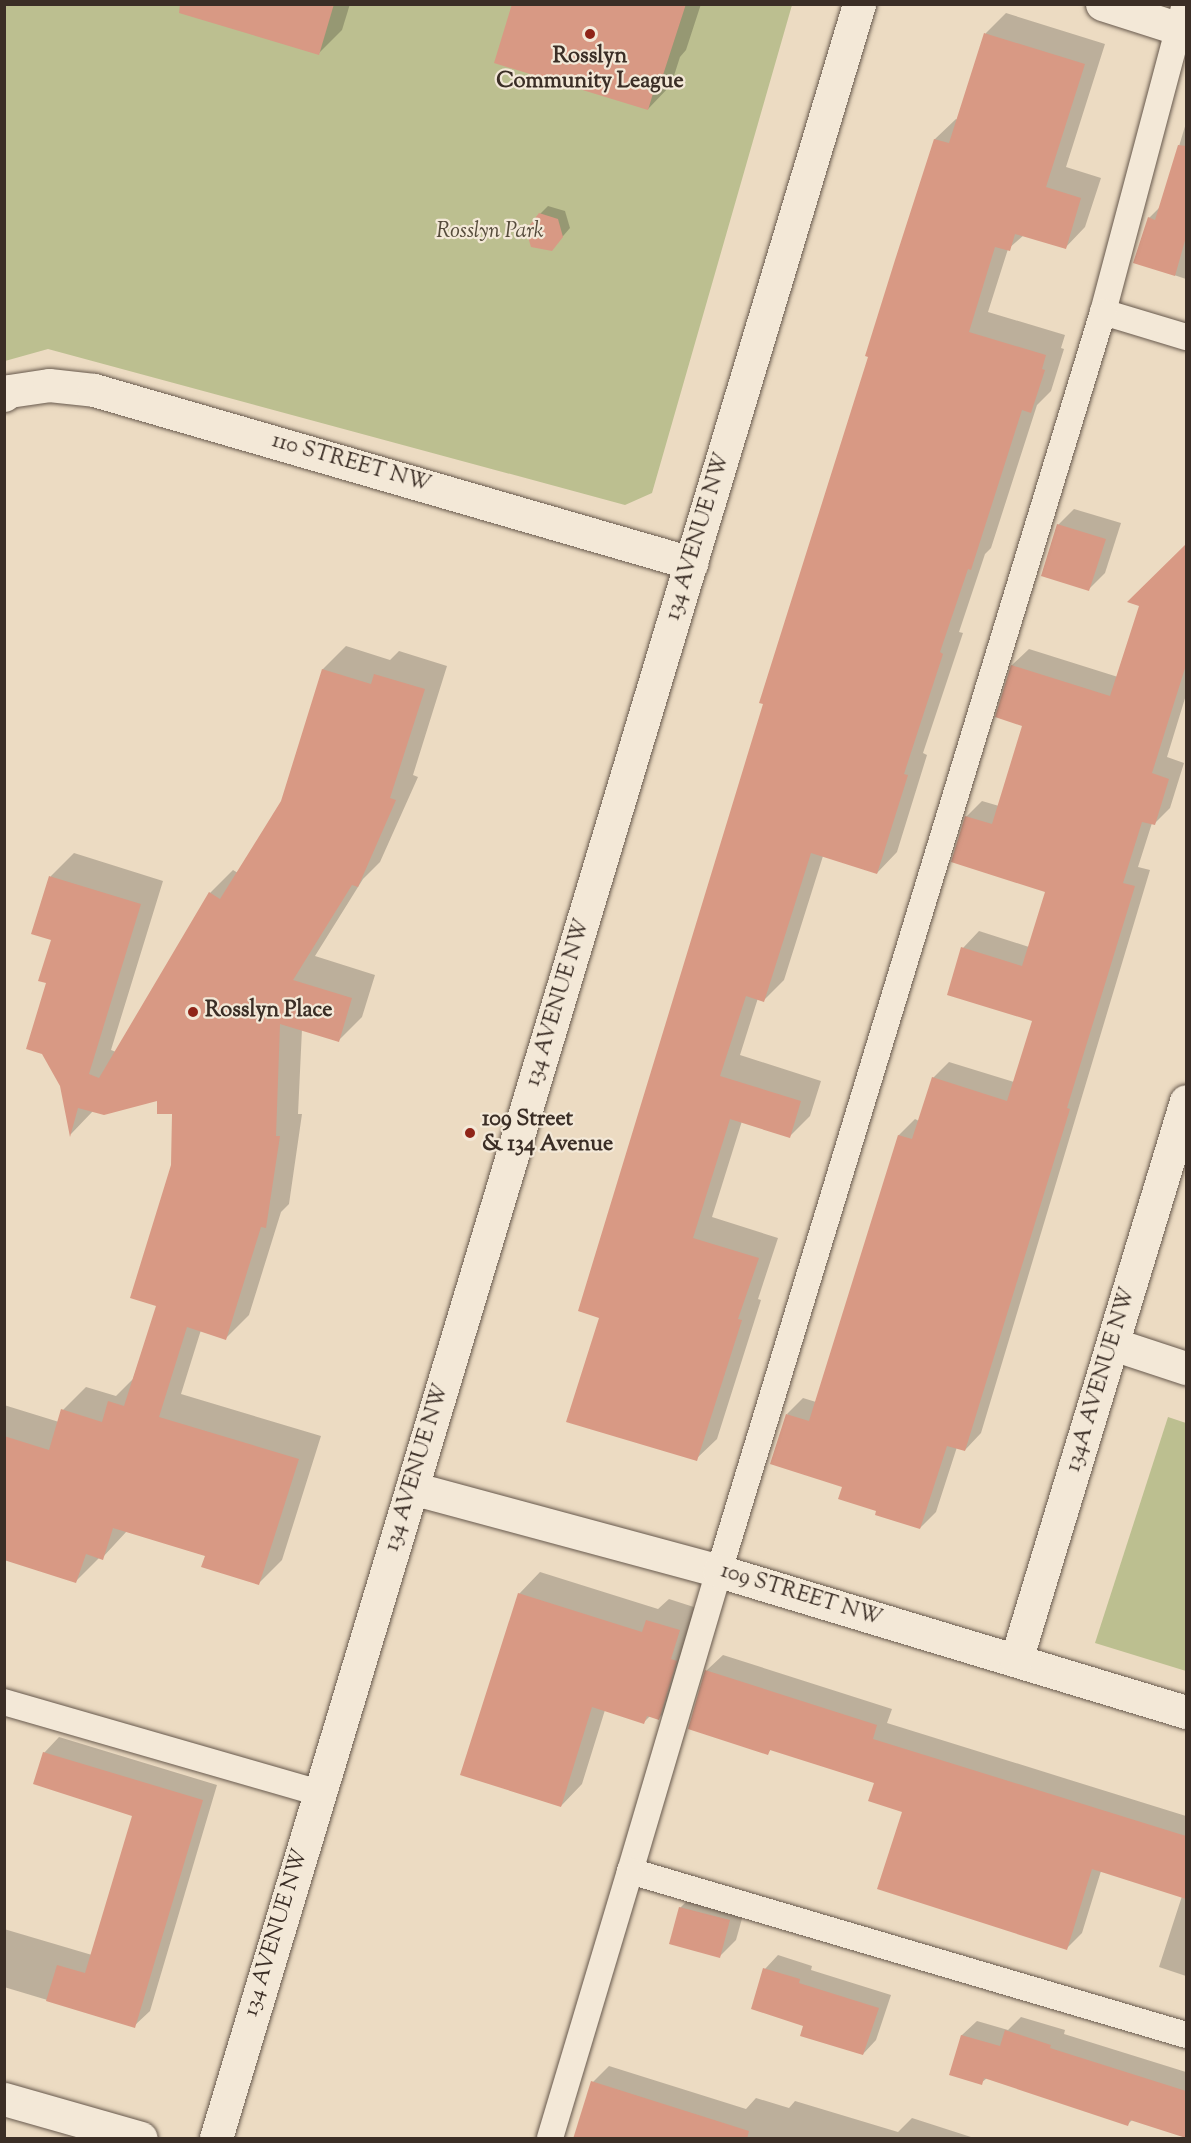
<!DOCTYPE html>
<html>
<head>
<meta charset="utf-8">
<style>
  body { margin:0 }
  #map { position:relative; width:1191px; height:2143px; overflow:hidden; background:#ecdbc2; font-family:"Sorts Mill Goudy",serif }
  div>[style] { position:absolute }
  .green>* { inset:0; background:#bcbf90 }
  .shadow>* { inset:0; background:#0003 }
  .building>* { inset:0; background:#d89984 }
  .roads { filter:drop-shadow(0 0 2px #67594d) drop-shadow(0 0 2px #67594d) }
  .service>* { height:26px; margin:-13px; padding:0 13px; transform-origin:13px; border-radius:13px; background:#f3e8d7 }
  .minor>* { height:33px; margin:-16.5px; padding:0 16.5px; transform-origin:16.5px; border-radius:16.5px; background:#f3e8d7 }
  .tertiary>* { height:33px; margin:-16.5px; padding:0 16.5px; transform-origin:16.5px; border-radius:16.5px; background:#f3e8d7 }
  .dots>* { width:16px; height:16px; translate:-50% -50%; box-sizing:border-box; border:3px solid #f3e8d7; border-radius:50% }
  span { translate:-50% -50%; white-space:nowrap; text-align:center; line-height:1.15; -webkit-text-stroke:4.5px #f3e8d7; paint-order:stroke }
  .poi-label { font-size:22px; color:#3b2e26; font-weight:700 }
  .left { translate:0 -50%; text-align:left }
  .park-label { font-size:22px; color:#554b3b; font-style:italic }
  .street-label { font-size:22px; color:#3b2e26 }
  .frame { position:absolute; inset:0; border:6px solid #3b2e26; pointer-events:none }
</style>
</head>
<body>
<div id="map">
  <div class="green">
    <div style="clip-path:polygon(5px 5px,792px 5px,652px 493px,625px 505px,48px 349px,5px 361px)"></div>
    <div style="clip-path:polygon(1168px 1417px,1186px 1423px,1186px 1671px,1095px 1643px)"></div>
  </div>
  <div class="shadow">
    <div style="clip-path:polygon(195px 4px,350px 4px,342px 30px,318px 54px)"></div>
    <div style="clip-path:polygon(513px 4px,701px 4px,686px 50px,680px 57px,671px 85px,648px 109px)"></div>
    <div style="clip-path:polygon(1006px 13px,1105px 44px,1066px 167px,1101px 178px,1085px 227px,1065px 248px,1024px 235px,1008px 249px,988px 312px,1065px 335px,1061px 348px,1064px 349px,1051px 391px,1037px 405px,991px 548px,985px 554px,959px 632px,963px 633px,923px 753px,927px 755px,897px 852px,877px 873px,823px 856px,784px 980px,764px 1000px,758px 998px,740px 1055px,821px 1081px,810px 1116px,790px 1136px,742px 1121px,712px 1217px,778px 1238px,758px 1299px,761px 1300px,717px 1439px,696px 1459px,601px 1317px,896px 260px,935px 139px,956px 119px,958px 120px,986px 33px)"></div>
    <div style="clip-path:polygon(1186px 123px,1186px 279px,1135px 262px,1149px 218px,1161px 206px)"></div>
    <div style="clip-path:polygon(548px 206px,565px 211px,570px 228px,551px 250px,540px 214px)"></div>
    <div style="clip-path:polygon(1074px 509px,1121px 523px,1105px 573px,1089px 589px,1058px 525px)"></div>
    <div style="clip-path:polygon(1186px 546px,1186px 695px,1167px 757px,1184px 763px,1170px 808px,1154px 824px,1152px 823px,1138px 867px,1150px 870px,981px 1433px,965px 1450px,957px 1447px,936px 1512px,920px 1528px,878px 1510px,844px 1486px,787px 1414px,803px 1398px,816px 1402px,899px 1135px,915px 1119px,919px 1121px,933px 1078px,949px 1062px,1014px 1082px,1033px 1020px,948px 994px,963px 948px,979px 931px,1029px 947px,1047px 891px,966px 817px,982px 801px,999px 806px,1024px 725px,997px 716px,1012px 665px,1029px 649px,1118px 677px,1141px 605px,1130px 601px)"></div>
    <div style="clip-path:polygon(346px 646px,390px 660px,399px 651px,447px 666px,413px 775px,418px 777px,380px 862px,363px 879px,315px 956px,375px 975px,362px 1017px,338px 1041px,302px 1029px,298px 1114px,302px 1114px,289px 1204px,281px 1212px,249px 1315px,226px 1338px,201px 1330px,181px 1394px,321px 1436px,282px 1560px,259px 1583px,207px 1556px,127px 1531px,102px 1558px,100px 1557px,76px 1581px,4px 1559px,4px 1405px,59px 1422px,63px 1410px,86px 1387px,116px 1396px,133px 1379px,158px 1305px,172px 1165px,174px 1113px,159px 1099px,93px 1111px,71px 1134px,48px 982px,53px 939px,33px 933px,51px 876px,74px 853px,163px 881px,111px 1050px,116px 1052px,210px 893px,233px 870px,238px 873px,282px 802px,323px 669px)"></div>
    <div style="clip-path:polygon(540px 1572px,658px 1609px,669px 1599px,700px 1609px,680px 1697px,659px 1718px,650px 1716px,644px 1722px,605px 1710px,582px 1784px,561px 1806px,519px 1594px)"></div>
    <div style="clip-path:polygon(723px 1655px,892px 1709px,887px 1723px,1186px 1816px,1186px 1976px,1159px 1967px,1182px 1896px,1101px 1871px,1082px 1933px,1066px 1949px,904px 1811px,876px 1783px,771px 1749px,768px 1753px,690px 1728px,707px 1670px)"></div>
    <div style="clip-path:polygon(59px 1737px,217px 1785px,150px 2011px,134px 2026px,4px 1987px,4px 1929px,92px 1955px,134px 1815px,44px 1753px)"></div>
    <div style="clip-path:polygon(696px 1892px,746px 1904px,736px 1940px,720px 1956px,680px 1908px)"></div>
    <div style="clip-path:polygon(778px 1955px,812px 1966px,811px 1970px,891px 1995px,876px 2040px,863px 2054px,805px 2025px,765px 1969px)"></div>
    <div style="clip-path:polygon(1021px 2017px,1065px 2030px,1064px 2034px,1186px 2072px,1186px 2136px,1133px 2119px,1128px 2124px,987px 2078px,981px 2083px,951px 2074px,962px 2035px,977px 2021px,1008px 2030px)"></div>
    <div style="clip-path:polygon(609px 2066px,746px 2109px,756px 2098px,789px 2108px,795px 2101px,898px 2132px,912px 2118px,971px 2137px,576px 2138px,593px 2082px)"></div>
  </div>
  <div class="building">
    <div style="clip-path:polygon(180px 4px,334px 4px,319px 55px,179px 13px)"></div>
    <div style="clip-path:polygon(512px 4px,686px 4px,663px 75px,659px 74px,648px 110px,494px 63px)"></div>
    <div style="clip-path:polygon(984px 33px,1085px 64px,1046px 187px,1081px 198px,1066px 249px,1015px 234px,1010px 251px,995px 247px,969px 332px,1046px 355px,1042px 369px,1045px 370px,1031px 413px,1022px 410px,971px 570px,968px 569px,940px 652px,943px 654px,904px 774px,908px 775px,877px 874px,811px 853px,764px 1002px,746px 996px,720px 1076px,801px 1101px,790px 1138px,730px 1119px,693px 1238px,759px 1258px,738px 1319px,742px 1320px,697px 1461px,566px 1422px,599px 1318px,578px 1311px,763px 704px,759px 703px,868px 357px,865px 356px,895px 260px,934px 139px,949px 143px)"></div>
    <div style="clip-path:polygon(1178px 145px,1186px 146px,1186px 237px,1175px 276px,1133px 263px,1148px 217px,1155px 220px)"></div>
    <div style="clip-path:polygon(539px 213px,558px 219px,563px 237px,552px 251px,531px 247px,526px 230px)"></div>
    <div style="clip-path:polygon(1057px 524px,1106px 539px,1089px 591px,1041px 576px)"></div>
    <div style="clip-path:polygon(1186px 544px,1186px 665px,1152px 773px,1169px 779px,1155px 825px,1142px 822px,1123px 883px,1135px 886px,1067px 1108px,1070px 1109px,965px 1451px,947px 1446px,920px 1529px,875px 1515px,876px 1511px,838px 1499px,842px 1487px,770px 1464px,786px 1414px,809px 1421px,898px 1135px,912px 1139px,932px 1077px,1007px 1101px,1032px 1021px,947px 995px,961px 947px,1022px 966px,1045px 892px,951px 862px,965px 816px,992px 824px,1022px 726px,995px 717px,1011px 665px,1110px 696px,1139px 606px,1127px 602px)"></div>
    <div style="clip-path:polygon(322px 669px,371px 684px,374px 674px,425px 689px,390px 798px,396px 800px,358px 887px,352px 885px,293px 980px,352px 998px,339px 1042px,280px 1024px,276px 1136px,280px 1136px,266px 1228px,261px 1227px,226px 1340px,187px 1327px,159px 1417px,299px 1459px,259px 1585px,201px 1567px,205px 1556px,113px 1528px,103px 1560px,86px 1554px,76px 1583px,4px 1560px,4px 1436px,49px 1450px,61px 1409px,102px 1422px,108px 1401px,124px 1406px,156px 1306px,130px 1298px,171px 1165px,172px 1114px,157px 1114px,157px 1101px,104px 1115px,78px 1108px,70px 1137px,60px 1086px,42px 1054px,26px 1049px,46px 983px,38px 981px,51px 940px,31px 934px,49px 876px,141px 904px,89px 1074px,99px 1078px,209px 892px,220px 899px,281px 801px)"></div>
    <div style="clip-path:polygon(518px 1593px,642px 1632px,646px 1620px,680px 1630px,671px 1659px,677px 1661px,659px 1720px,647px 1716px,644px 1724px,592px 1707px,561px 1807px,460px 1775px)"></div>
    <div style="clip-path:polygon(705px 1670px,877px 1725px,873px 1739px,1186px 1836px,1186px 1899px,1092px 1869px,1067px 1950px,877px 1889px,902px 1812px,868px 1801px,874px 1783px,770px 1750px,768px 1755px,688px 1729px)"></div>
    <div style="clip-path:polygon(43px 1752px,203px 1800px,135px 2028px,46px 2001px,57px 1965px,85px 1973px,132px 1816px,33px 1784px)"></div>
    <div style="clip-path:polygon(679px 1907px,730px 1920px,720px 1958px,669px 1944px)"></div>
    <div style="clip-path:polygon(763px 1968px,800px 1979px,799px 1983px,879px 2008px,863px 2055px,800px 2036px,803px 2026px,751px 2009px)"></div>
    <div style="clip-path:polygon(1005px 2030px,1051px 2045px,1050px 2048px,1186px 2091px,1186px 2138px,1130px 2120px,1128px 2126px,984px 2078px,982px 2085px,949px 2075px,961px 2035px,1000px 2046px)"></div>
    <div style="clip-path:polygon(591px 2081px,749px 2131px,747px 2139px,573px 2139px)"></div>
  </div>
  <div class="roads">
    <div class="service">
      <div style="left:1103px;top:312px;width:319px;rotate:-75.1deg"></div>
      <div style="left:1186px;top:337px;width:87px;rotate:-163.2deg"></div>
      <div style="left:1103px;top:312px;width:1316px;rotate:106.96deg"></div>
      <div style="left:719px;top:1571px;width:313px;rotate:106.5deg"></div>
      <div style="left:630px;top:1871px;width:580px;rotate:16.43deg"></div>
      <div style="left:4px;top:1702px;width:328px;rotate:16.1deg"></div>
      <div style="left:550px;top:2138px;width:279px;rotate:-73.3deg"></div>
    </div>
    <div class="minor">
      <div style="left:4px;top:395px;width:6px;rotate:-39deg"></div>
      <div style="left:9px;top:391px;width:40px;rotate:-8.5deg"></div>
      <div style="left:49px;top:385px;width:45px;rotate:6.3deg"></div>
      <div style="left:94px;top:390px;width:622px;rotate:16.16deg"></div>
      <div style="left:1113px;top:1344px;width:77px;rotate:18.2deg"></div>
      <div style="left:412px;top:1488px;width:318px;rotate:15.1deg"></div>
      <div style="left:719px;top:1571px;width:488px;rotate:16.8deg"></div>
      <div style="left:1016px;top:1660px;width:584px;rotate:-73.08deg"></div>
    </div>
    <div class="tertiary">
      <div style="left:1102px;top:4px;width:88px;rotate:17.8deg"></div>
      <div style="left:4px;top:2099px;width:142px;rotate:15.9deg"></div>
      <div style="left:216px;top:2138px;width:2229px;rotate:-73.23deg"></div>
    </div>
  </div>
  <div class="dots">
    <div style="left:590px;top:34px;background:#8f2418"></div>
    <div style="left:193px;top:1012px;background:#8f2418"></div>
    <div style="left:470px;top:1133px;background:#8f2418"></div>
  </div>
  <div class="poi-label">
    <span style="left:590px;top:70px">Rosslyn<br>Community League</span>
    <span class="left" style="left:205px;top:1012px">Rosslyn Place</span>
    <span class="left" style="left:482px;top:1133px">109 Street<br>&amp; 134 Avenue</span>
  </div>
  <div class="park-label">
    <span style="left:490px;top:233px">Rosslyn Park</span>
  </div>
  <div class="street-label">
    <span style="left:351px;top:464px;rotate:16deg">110 STREET NW</span>
    <span style="left:699px;top:537px;rotate:-73deg">134 AVENUE NW</span>
    <span style="left:559px;top:1003px;rotate:-73deg">134 AVENUE NW</span>
    <span style="left:1102px;top:1380px;rotate:-73deg">134A AVENUE NW</span>
    <span style="left:418px;top:1468px;rotate:-73deg">134 AVENUE NW</span>
    <span style="left:801px;top:1596px;rotate:17deg">109 STREET NW</span>
    <span style="left:277px;top:1933px;rotate:-73deg">134 AVENUE NW</span>
  </div>
  <div class="frame"></div>
</div>
</body>
</html>
